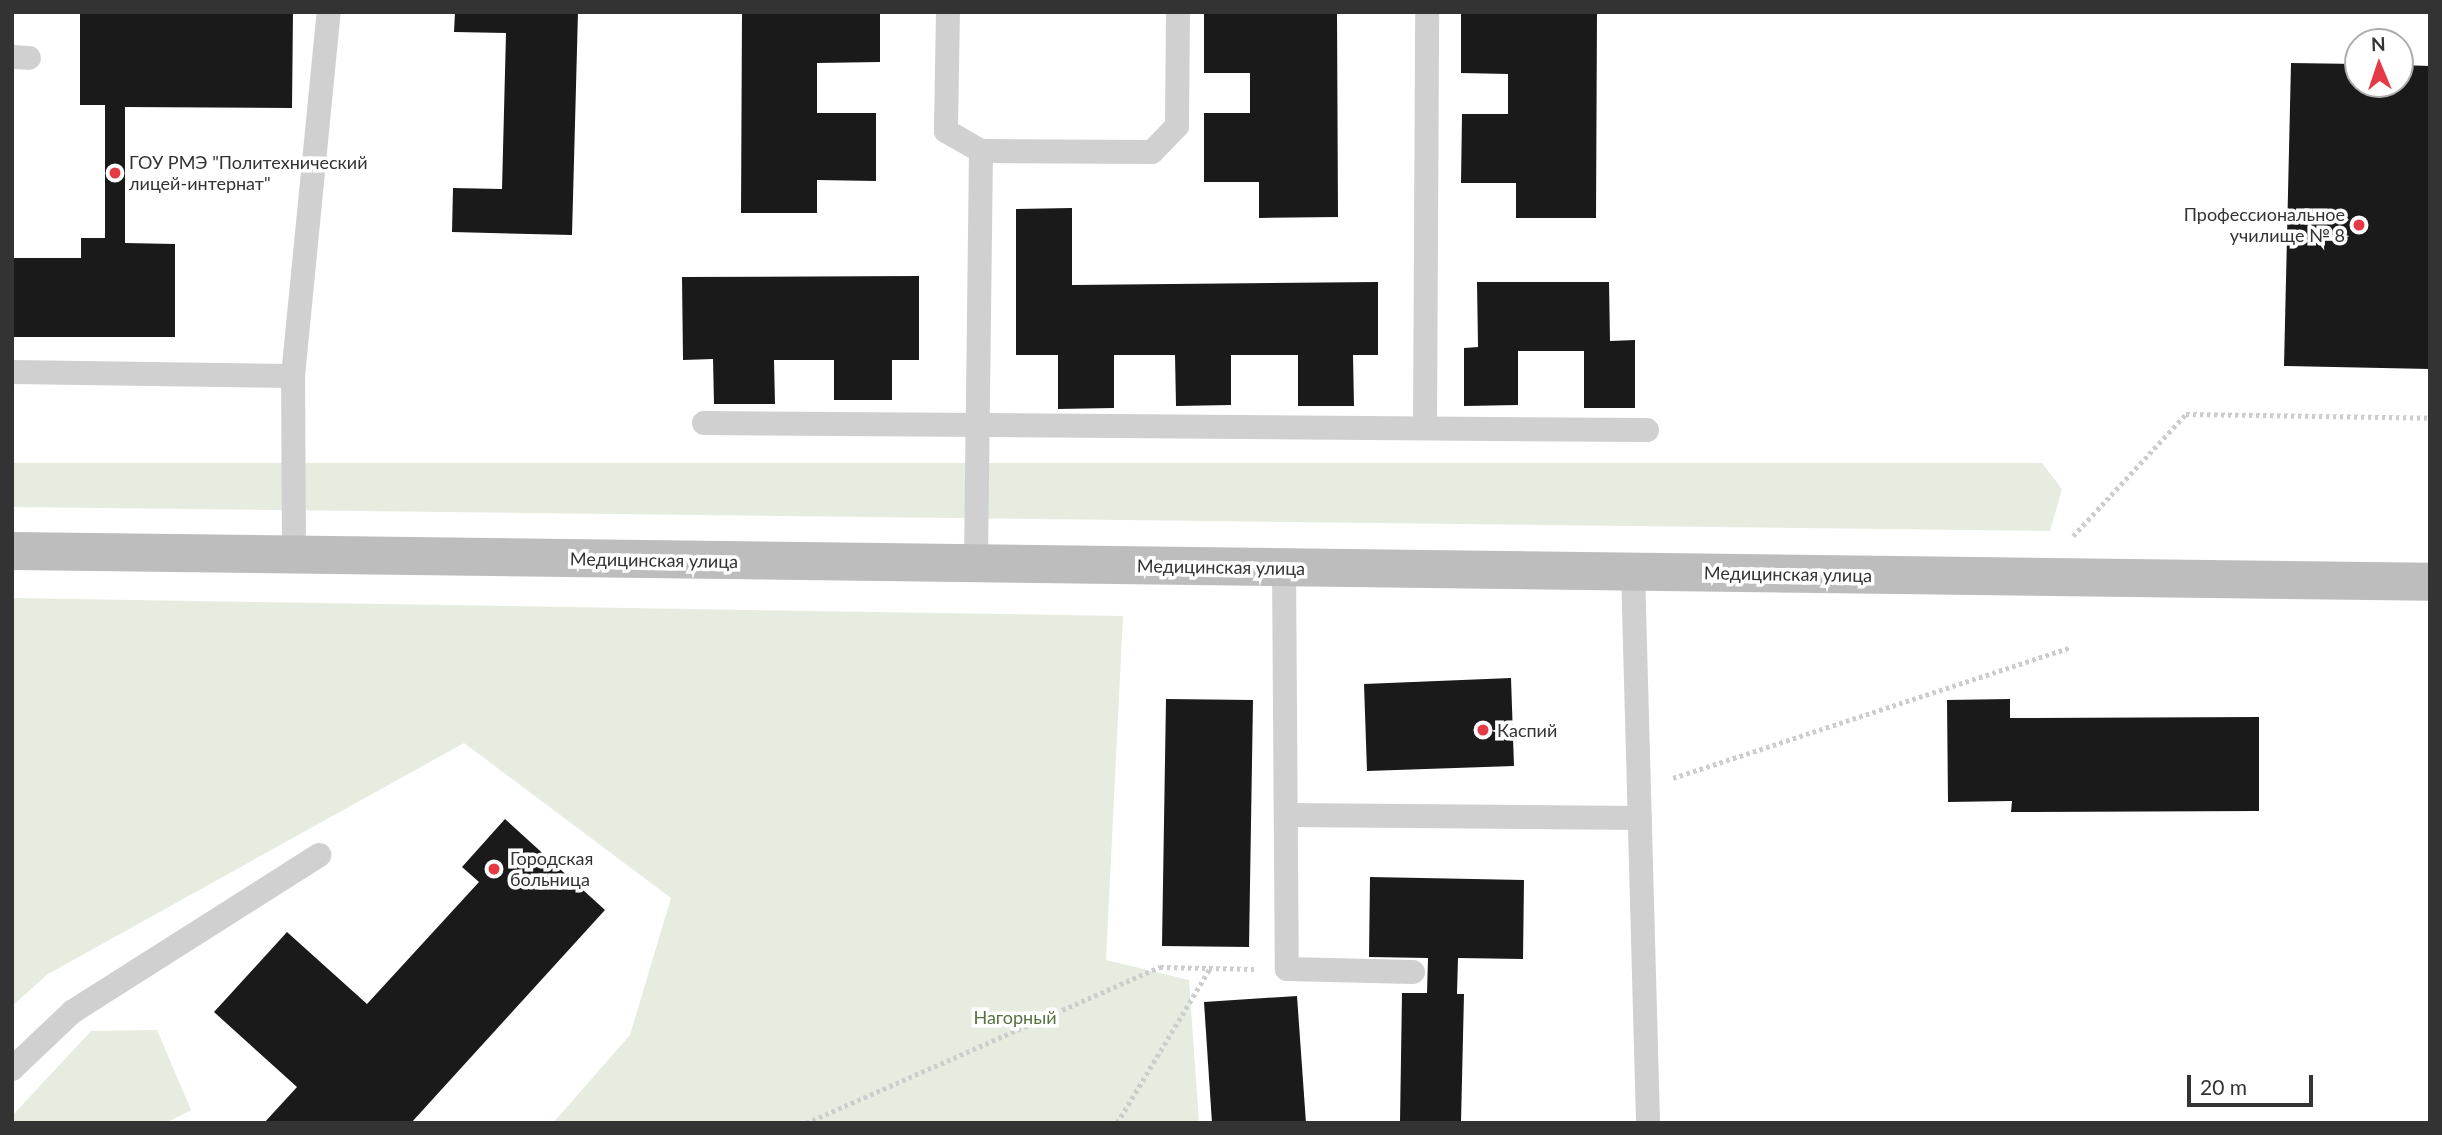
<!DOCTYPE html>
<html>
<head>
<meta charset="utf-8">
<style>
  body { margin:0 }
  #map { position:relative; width:2442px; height:1135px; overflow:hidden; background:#fff; font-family:Lato,sans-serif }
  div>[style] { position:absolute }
  .green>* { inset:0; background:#e6ecdf }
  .building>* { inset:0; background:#1a1a1a }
  .path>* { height:4.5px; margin-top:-2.25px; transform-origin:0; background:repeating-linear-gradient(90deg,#cdcdcd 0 3.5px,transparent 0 7px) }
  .lane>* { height:24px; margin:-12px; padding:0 12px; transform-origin:12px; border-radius:12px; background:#d0d0d0 }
  .secondary>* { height:38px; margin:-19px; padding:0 19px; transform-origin:19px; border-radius:19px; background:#bdbdbd }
  .dots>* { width:19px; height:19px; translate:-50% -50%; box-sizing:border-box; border:4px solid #fff; border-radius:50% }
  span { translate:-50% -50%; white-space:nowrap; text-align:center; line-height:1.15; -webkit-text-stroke:7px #fff; paint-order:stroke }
  .poi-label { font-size:18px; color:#333 }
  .left { translate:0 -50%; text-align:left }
  .right { translate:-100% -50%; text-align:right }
  .street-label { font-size:18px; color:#333 }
  .park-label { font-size:18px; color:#56703f }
  .frame { position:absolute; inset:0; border:14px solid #333; pointer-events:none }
  .north { position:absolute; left:2344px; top:28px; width:70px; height:70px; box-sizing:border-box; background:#fff; border:2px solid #adadad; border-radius:50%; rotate:358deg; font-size:19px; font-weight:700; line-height:28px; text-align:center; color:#333 }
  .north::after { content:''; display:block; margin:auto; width:24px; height:32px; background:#e63946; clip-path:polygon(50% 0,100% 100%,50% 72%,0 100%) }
  .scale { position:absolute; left:2187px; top:1075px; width:126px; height:32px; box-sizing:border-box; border:4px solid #333; border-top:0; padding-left:9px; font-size:21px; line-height:24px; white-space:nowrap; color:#333; -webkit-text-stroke:5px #fff; paint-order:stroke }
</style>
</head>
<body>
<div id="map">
  <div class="green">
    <div style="clip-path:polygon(12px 463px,2042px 463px,2062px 489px,2050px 531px,12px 507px)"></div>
    <div style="clip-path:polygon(12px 598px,1123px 616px,1106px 960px,1189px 980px,1199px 1123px,553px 1123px,630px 1035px,671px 898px,464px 743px,48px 974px,12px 1006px)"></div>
    <div style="clip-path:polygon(157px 1030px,191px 1110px,166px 1123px,12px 1123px,12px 1116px,91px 1031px)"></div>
  </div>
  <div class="building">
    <div style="clip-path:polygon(80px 12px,293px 12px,292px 108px,125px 107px,125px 243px,175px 244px,175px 337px,12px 337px,12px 258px,81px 258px,81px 238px,105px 238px,105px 105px,80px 105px)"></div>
    <div style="clip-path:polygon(455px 12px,578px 12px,572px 235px,452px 232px,453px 188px,502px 189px,506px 33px,454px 32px)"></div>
    <div style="clip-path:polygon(742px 12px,880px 12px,880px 62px,817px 63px,817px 113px,876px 113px,876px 181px,817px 180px,817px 213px,741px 213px)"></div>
    <div style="clip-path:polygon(1204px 12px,1337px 12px,1338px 217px,1259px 218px,1259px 182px,1204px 182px,1204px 113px,1250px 113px,1250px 73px,1204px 73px)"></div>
    <div style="clip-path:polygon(1461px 12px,1597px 12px,1596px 218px,1516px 218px,1516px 183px,1461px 183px,1462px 114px,1508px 114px,1508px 74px,1461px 73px)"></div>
    <div style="clip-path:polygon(2291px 63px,2358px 64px,2358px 84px,2400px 84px,2400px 65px,2430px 66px,2430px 369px,2284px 366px)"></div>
    <div style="clip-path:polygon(1072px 208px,1072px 285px,1378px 282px,1378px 355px,1353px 355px,1354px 406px,1298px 406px,1298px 355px,1231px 355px,1231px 405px,1176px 406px,1175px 355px,1114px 355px,1114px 408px,1058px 409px,1058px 355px,1016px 355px,1016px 209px)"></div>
    <div style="clip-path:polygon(919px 276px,919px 360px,892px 360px,892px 400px,834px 400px,834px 360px,774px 360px,775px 404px,714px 404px,713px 359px,683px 360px,682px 277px)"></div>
    <div style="clip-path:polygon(1477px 282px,1609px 282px,1610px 341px,1635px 340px,1635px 408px,1584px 408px,1584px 351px,1518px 351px,1518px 405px,1464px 406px,1464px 348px,1478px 347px)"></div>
    <div style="clip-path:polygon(1511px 678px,1514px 766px,1367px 771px,1364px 684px)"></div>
    <div style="clip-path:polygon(1166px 699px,1253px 700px,1249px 947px,1162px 946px)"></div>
    <div style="clip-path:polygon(2010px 699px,2010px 718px,2259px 717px,2259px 811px,2011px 812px,2012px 801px,1948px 802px,1947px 700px)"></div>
    <div style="clip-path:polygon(505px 819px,605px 910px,411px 1123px,264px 1123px,297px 1087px,214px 1012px,287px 932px,367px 1004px,479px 882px,462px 867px)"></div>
    <div style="clip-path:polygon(1370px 877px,1524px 880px,1523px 959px,1458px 958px,1457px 994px,1464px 994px,1461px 1123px,1400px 1123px,1402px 993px,1427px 993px,1428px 958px,1369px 957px)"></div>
    <div style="clip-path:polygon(1297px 996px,1306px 1123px,1212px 1123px,1204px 1002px)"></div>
  </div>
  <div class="path">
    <div style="left:2073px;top:536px;width:166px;rotate:-47.2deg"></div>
    <div style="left:2186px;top:414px;width:244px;rotate:0.9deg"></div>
    <div style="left:1673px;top:778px;width:419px;rotate:-18.2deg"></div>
    <div style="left:806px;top:1123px;width:387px;rotate:-23.8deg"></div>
    <div style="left:1160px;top:967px;width:94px;rotate:1.2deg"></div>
    <div style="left:1117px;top:1123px;width:181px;rotate:-59deg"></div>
  </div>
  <div class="lane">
    <div style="left:948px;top:12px;width:119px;rotate:91deg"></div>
    <div style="left:946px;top:131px;width:40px;rotate:29.7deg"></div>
    <div style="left:981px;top:151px;width:413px;rotate:90.7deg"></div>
    <div style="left:12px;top:57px;width:17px;rotate:3deg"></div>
    <div style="left:981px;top:151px;width:171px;rotate:0.3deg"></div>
    <div style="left:1152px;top:152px;width:36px;rotate:-46deg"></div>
    <div style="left:1177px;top:126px;width:114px;rotate:-89.5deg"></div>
    <div style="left:12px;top:372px;width:281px;rotate:0.8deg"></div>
    <div style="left:704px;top:423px;width:943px;rotate:0.43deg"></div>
    <div style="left:1425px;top:428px;width:416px;rotate:-89.7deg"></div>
    <div style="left:294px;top:555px;width:179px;rotate:-90.3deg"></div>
    <div style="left:293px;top:376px;width:366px;rotate:-84.4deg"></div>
    <div style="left:1284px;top:567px;width:402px;rotate:89.6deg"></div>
    <div style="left:1287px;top:969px;width:126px;rotate:1.4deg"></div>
    <div style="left:1633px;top:571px;width:552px;rotate:88.44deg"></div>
    <div style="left:1286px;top:815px;width:354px;rotate:0.5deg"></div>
    <div style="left:12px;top:1069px;width:83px;rotate:-43.5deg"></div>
    <div style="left:72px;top:1012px;width:293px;rotate:-32.4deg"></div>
  </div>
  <div class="secondary">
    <div style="left:12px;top:551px;width:2418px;rotate:0.73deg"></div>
  </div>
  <div class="dots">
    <div style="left:115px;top:173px;background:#e63946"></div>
    <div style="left:2359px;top:225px;background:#e63946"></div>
    <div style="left:1483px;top:730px;background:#e63946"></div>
    <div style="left:494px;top:869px;background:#e63946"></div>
  </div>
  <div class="poi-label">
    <span class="left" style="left:129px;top:173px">ГОУ РМЭ "Политехнический<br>лицей-интернат"</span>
    <span class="right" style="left:2345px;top:225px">Профессиональное<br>училище № 8</span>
    <span class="left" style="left:1497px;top:730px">Каспий</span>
    <span class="left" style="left:510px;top:869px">Городская<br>больница</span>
  </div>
  <div class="street-label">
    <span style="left:654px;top:560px;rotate:1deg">Медицинская улица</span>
    <span style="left:1221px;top:567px;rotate:1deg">Медицинская улица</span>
    <span style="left:1788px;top:574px;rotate:1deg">Медицинская улица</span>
  </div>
  <div class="park-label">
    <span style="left:1015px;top:1017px">Нагорный</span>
  </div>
  <div class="frame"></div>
  <div class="north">N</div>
  <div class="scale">20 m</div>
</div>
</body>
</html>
